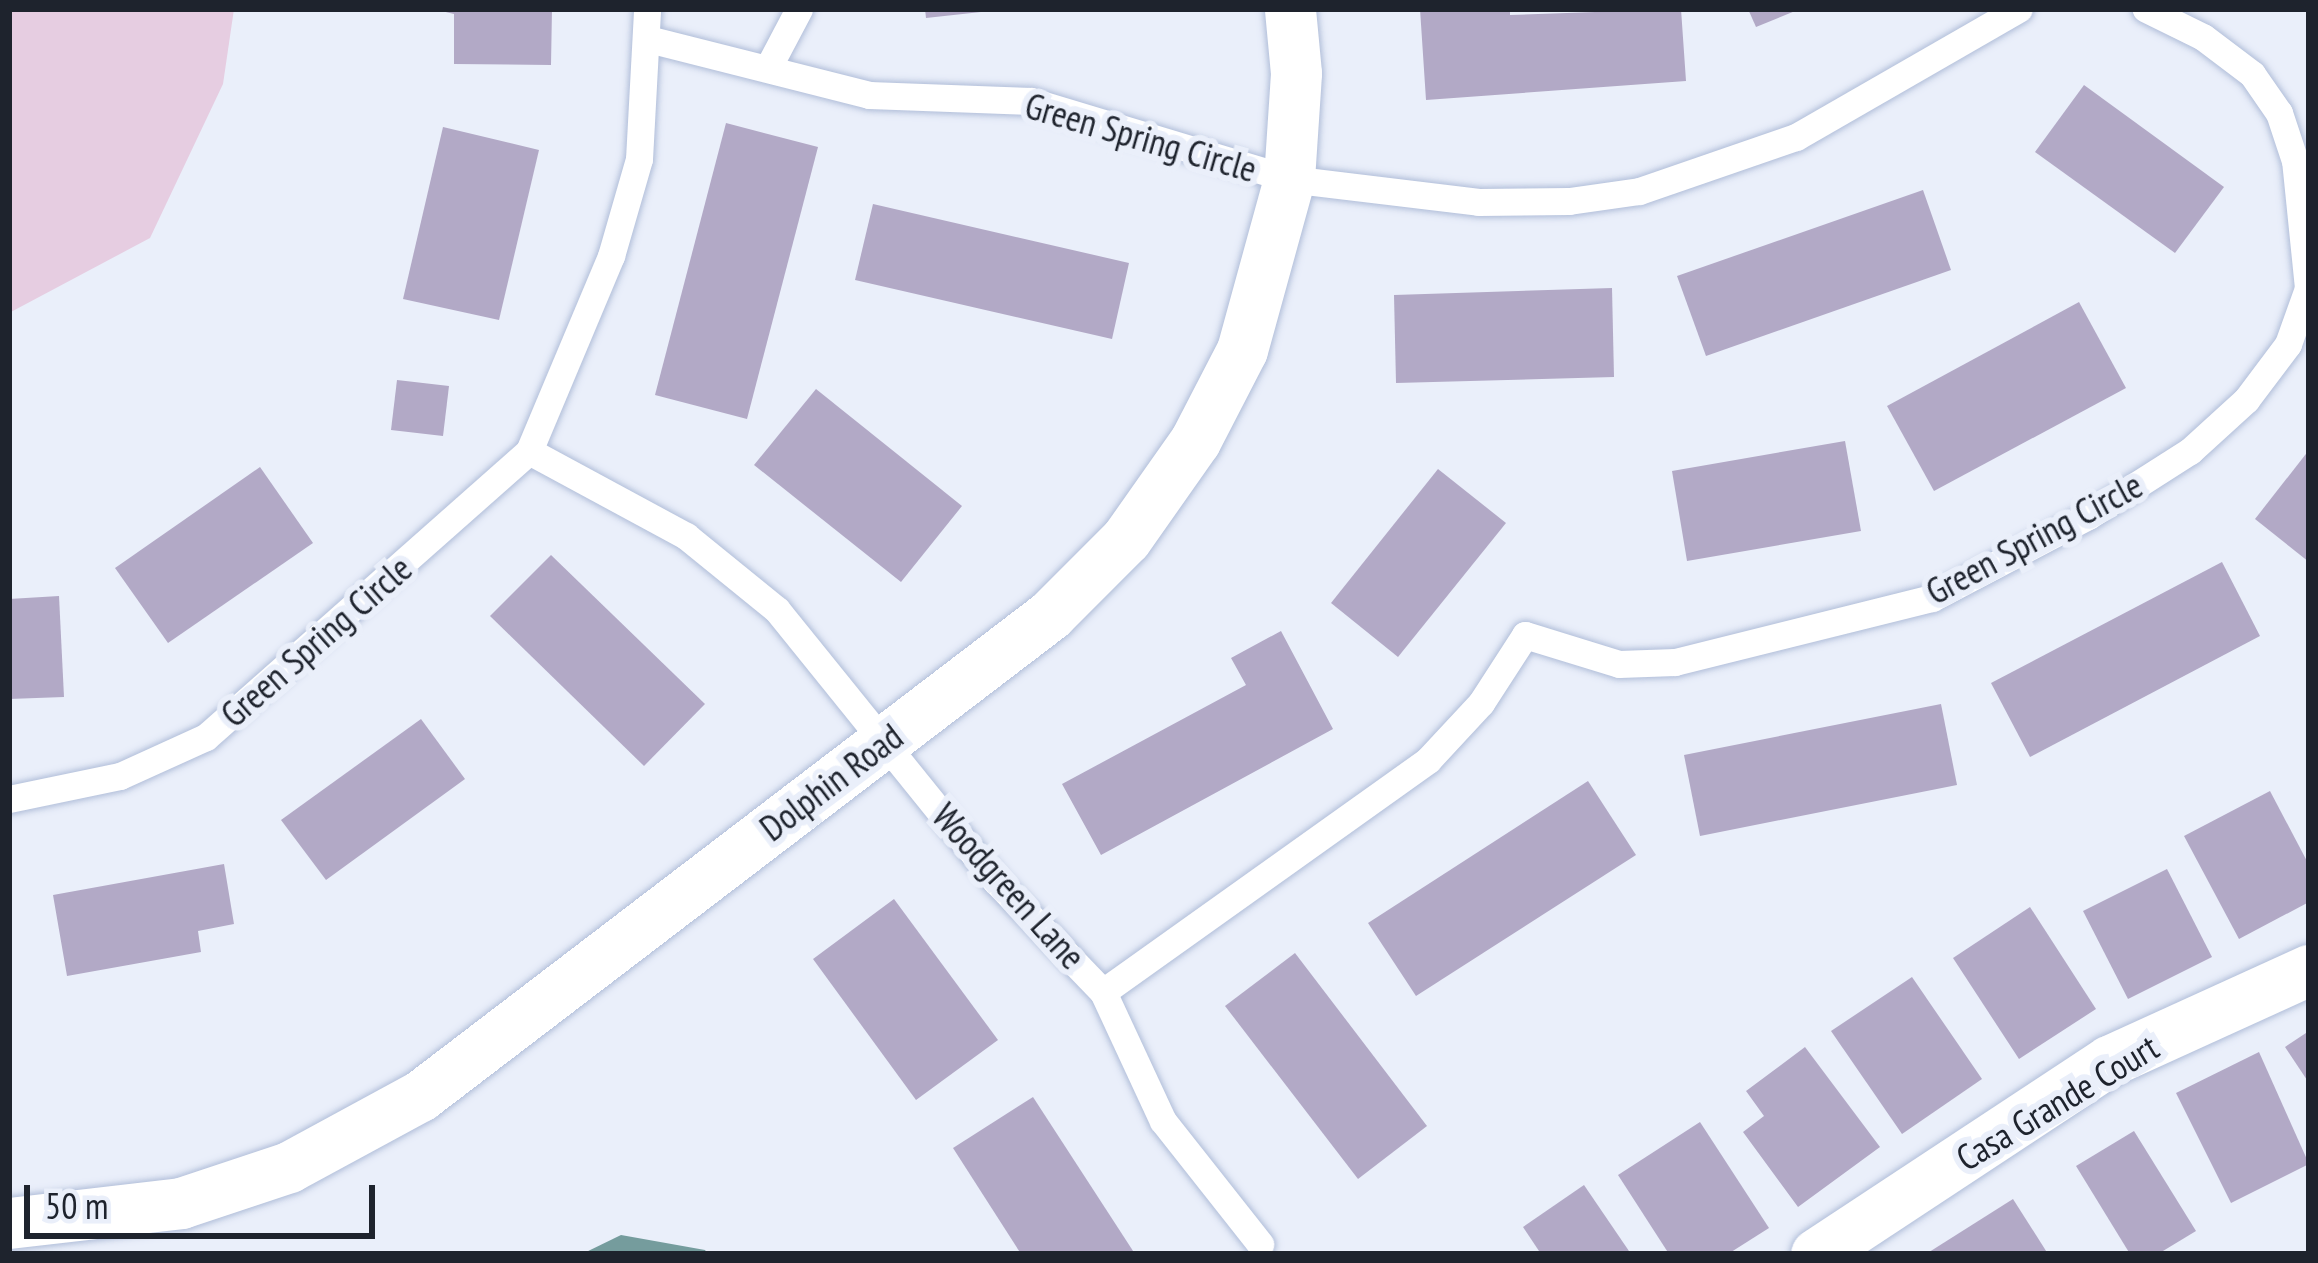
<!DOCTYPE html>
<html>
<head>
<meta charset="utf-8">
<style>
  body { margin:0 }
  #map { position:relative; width:2318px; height:1263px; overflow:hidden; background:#eaeffa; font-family:"PT Sans Narrow",sans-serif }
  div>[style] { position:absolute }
  .green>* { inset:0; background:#e6cde1 }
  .water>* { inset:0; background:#759c9d }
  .building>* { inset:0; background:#b2a9c6 }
  .roads { filter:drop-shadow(0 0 3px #b1bed9) drop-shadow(0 0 3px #b1bed9) }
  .lane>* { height:27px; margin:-13.5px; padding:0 13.5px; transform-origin:13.5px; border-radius:13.5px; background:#fff }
  .street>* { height:51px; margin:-25.5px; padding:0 25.5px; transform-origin:25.5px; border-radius:25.5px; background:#fff }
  span { translate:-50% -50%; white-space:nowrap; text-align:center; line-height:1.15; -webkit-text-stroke:12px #eaeffa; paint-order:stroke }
  .street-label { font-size:36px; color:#1e232d }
  .frame { position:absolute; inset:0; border:12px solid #1e232d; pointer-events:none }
  .scale { position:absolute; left:24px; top:1185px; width:351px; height:54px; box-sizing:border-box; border:6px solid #1e232d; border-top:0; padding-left:15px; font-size:36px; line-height:42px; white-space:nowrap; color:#1e232d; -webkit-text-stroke:9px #eaeffa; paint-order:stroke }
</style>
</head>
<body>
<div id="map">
  <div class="green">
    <div style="clip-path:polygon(9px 9px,234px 9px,223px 84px,150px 238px,9px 313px)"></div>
  </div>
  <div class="water">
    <div style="clip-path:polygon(621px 1235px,705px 1250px,708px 1254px,582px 1254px)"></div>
  </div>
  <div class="building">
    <div style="clip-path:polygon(433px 9px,552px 9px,551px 65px,454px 64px,454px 14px)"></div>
    <div style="clip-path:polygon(925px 9px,981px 9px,981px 12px,926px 18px)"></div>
    <div style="clip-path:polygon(1420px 9px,1510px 9px,1510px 15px,1681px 9px,1686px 81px,1426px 100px)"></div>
    <div style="clip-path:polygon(1748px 9px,1800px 9px,1756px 27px)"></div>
    <div style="clip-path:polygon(2084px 85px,2224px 187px,2175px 253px,2035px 152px)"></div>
    <div style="clip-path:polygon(726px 123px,818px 147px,747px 419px,655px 395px)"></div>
    <div style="clip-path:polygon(443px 127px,539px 150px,499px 320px,403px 299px)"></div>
    <div style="clip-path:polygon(1923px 190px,1951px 270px,1706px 356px,1677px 276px)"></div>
    <div style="clip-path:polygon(873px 204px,1129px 263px,1112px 339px,855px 280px)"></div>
    <div style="clip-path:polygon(1612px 288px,1614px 377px,1396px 383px,1394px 295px)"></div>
    <div style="clip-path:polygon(2079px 302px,2126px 388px,1934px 491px,1887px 406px)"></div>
    <div style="clip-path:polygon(397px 380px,449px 386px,443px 436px,391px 430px)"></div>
    <div style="clip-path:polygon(816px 389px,962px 506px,901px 582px,754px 465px)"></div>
    <div style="clip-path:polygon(1845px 441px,1861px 531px,1687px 561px,1672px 471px)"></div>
    <div style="clip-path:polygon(2309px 450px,2309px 562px,2255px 519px)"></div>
    <div style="clip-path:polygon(260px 467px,313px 543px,168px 643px,115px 568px)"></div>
    <div style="clip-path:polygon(1438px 469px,1506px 523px,1398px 657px,1331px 603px)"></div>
    <div style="clip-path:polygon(551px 555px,705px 704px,644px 766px,490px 616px)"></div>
    <div style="clip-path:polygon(2222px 562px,2260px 636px,2030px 757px,1991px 683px)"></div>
    <div style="clip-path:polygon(59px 596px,64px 697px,9px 699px,9px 599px)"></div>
    <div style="clip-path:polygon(1281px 631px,1333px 729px,1101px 855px,1062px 784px,1246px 685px,1231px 658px)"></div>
    <div style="clip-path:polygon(1941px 704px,1957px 785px,1700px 836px,1684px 755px)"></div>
    <div style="clip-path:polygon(421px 719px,465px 779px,326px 880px,281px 820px)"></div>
    <div style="clip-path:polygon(1588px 781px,1636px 855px,1416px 996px,1368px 923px)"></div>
    <div style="clip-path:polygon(2270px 791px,2309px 865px,2309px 902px,2239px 939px,2184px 836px)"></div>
    <div style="clip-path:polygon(224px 864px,234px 924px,198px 931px,201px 952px,67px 976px,53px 895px)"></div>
    <div style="clip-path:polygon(2167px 869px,2212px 957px,2128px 999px,2083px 911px)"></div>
    <div style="clip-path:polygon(894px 899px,998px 1040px,916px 1100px,813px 959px)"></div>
    <div style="clip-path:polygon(2030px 907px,2096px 1009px,2019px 1059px,1953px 958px)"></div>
    <div style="clip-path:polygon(1295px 953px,1427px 1126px,1358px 1179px,1225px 1006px)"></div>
    <div style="clip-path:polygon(1912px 977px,1982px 1079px,1902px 1134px,1831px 1031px)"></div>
    <div style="clip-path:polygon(2309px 1031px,2309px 1083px,2285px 1047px)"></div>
    <div style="clip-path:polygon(1805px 1047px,1880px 1147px,1798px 1207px,1743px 1132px,1764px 1116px,1746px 1091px)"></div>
    <div style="clip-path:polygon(2259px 1052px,2309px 1164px,2231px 1203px,2176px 1093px)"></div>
    <div style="clip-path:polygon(1033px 1097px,1135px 1254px,1021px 1254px,953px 1148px)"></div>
    <div style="clip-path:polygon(1700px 1122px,1769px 1228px,1728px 1254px,1669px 1254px,1618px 1175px)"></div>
    <div style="clip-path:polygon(2134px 1131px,2196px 1231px,2158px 1254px,2130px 1254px,2076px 1166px)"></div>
    <div style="clip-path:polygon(1584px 1185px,1631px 1254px,1541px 1254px,1523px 1227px)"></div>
    <div style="clip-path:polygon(2013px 1199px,2048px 1254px,1926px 1254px)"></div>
  </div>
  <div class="roads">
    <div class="lane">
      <div style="left:648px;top:39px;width:228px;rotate:14.2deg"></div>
      <div style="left:869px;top:95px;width:162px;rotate:2.1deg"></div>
      <div style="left:1031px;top:101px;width:270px;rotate:16.8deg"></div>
      <div style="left:1289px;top:179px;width:191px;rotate:6.9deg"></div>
      <div style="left:1479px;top:202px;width:90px;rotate:-0.6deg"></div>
      <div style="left:1569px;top:201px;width:71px;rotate:-8.1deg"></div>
      <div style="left:1639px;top:191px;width:166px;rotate:-19deg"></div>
      <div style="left:1796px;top:137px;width:257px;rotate:-29.9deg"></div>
      <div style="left:770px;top:64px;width:62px;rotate:-62.2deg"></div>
      <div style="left:529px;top:451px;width:179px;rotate:28.4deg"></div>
      <div style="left:686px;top:536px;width:117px;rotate:39.1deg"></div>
      <div style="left:777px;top:610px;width:348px;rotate:51.1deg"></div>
      <div style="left:996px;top:881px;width:154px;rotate:46.1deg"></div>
      <div style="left:1103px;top:992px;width:142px;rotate:65.1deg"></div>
      <div style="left:1163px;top:1121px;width:157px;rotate:51.7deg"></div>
      <div style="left:9px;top:799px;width:113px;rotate:-11.7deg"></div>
      <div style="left:120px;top:776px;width:94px;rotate:-24.4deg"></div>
      <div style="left:206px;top:737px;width:431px;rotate:-41.5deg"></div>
      <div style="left:529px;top:451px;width:212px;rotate:-67.2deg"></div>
      <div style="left:611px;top:256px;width:101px;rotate:-73.9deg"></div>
      <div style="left:639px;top:159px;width:150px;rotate:-86.9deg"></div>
      <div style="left:1103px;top:992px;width:399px;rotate:-35.5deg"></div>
      <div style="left:1428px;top:760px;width:78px;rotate:-47.1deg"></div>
      <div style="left:1481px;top:703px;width:81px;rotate:-57.1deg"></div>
      <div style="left:1525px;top:635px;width:98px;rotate:17.1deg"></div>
      <div style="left:1619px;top:664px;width:56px;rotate:-2deg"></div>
      <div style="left:1675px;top:662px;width:265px;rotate:-14deg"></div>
      <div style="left:1932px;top:598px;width:176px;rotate:-27.7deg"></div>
      <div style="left:2088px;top:516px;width:121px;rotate:-32.5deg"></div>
      <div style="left:2190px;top:451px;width:76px;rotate:-42.3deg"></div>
      <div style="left:2246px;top:400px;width:70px;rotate:-53.1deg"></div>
      <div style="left:2288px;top:344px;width:59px;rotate:-70.3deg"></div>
      <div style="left:2308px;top:288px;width:128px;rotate:-95.8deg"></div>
      <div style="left:2295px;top:161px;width:51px;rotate:-108.4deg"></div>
      <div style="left:2279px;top:113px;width:47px;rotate:-124.7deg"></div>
      <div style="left:2252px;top:74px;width:61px;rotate:-142.9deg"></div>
      <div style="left:2203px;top:37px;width:64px;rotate:-153.8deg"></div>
    </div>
    <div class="street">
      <div style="left:9px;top:1223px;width:173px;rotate:-6.6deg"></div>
      <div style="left:181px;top:1203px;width:114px;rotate:-18.4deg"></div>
      <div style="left:289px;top:1167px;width:149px;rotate:-28.5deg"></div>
      <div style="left:420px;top:1096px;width:793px;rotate:-37.36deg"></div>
      <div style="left:1050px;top:615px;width:107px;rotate:-45deg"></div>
      <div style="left:1126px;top:539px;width:120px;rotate:-54.9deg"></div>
      <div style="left:1195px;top:441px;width:102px;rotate:-62.7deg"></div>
      <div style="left:1242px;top:350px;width:177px;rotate:-74.6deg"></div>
      <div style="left:1289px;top:179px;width:106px;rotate:-86.2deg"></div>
      <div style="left:1296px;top:73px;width:64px;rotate:-95.4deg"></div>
      <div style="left:1816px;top:1254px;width:351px;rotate:-33.4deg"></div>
      <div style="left:2109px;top:1061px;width:220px;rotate:-24.5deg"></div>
    </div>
  </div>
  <div class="street-label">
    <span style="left:1141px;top:137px;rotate:16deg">Green Spring Circle</span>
    <span style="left:2034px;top:538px;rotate:-28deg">Green Spring Circle</span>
    <span style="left:316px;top:641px;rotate:-41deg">Green Spring Circle</span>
    <span style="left:831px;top:782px;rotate:-37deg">Dolphin Road</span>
    <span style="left:1009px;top:886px;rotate:48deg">Woodgreen Lane</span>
    <span style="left:2057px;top:1102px;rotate:-31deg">Casa Grande Court</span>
  </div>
  <div class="frame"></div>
  <div class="scale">50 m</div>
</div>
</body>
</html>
